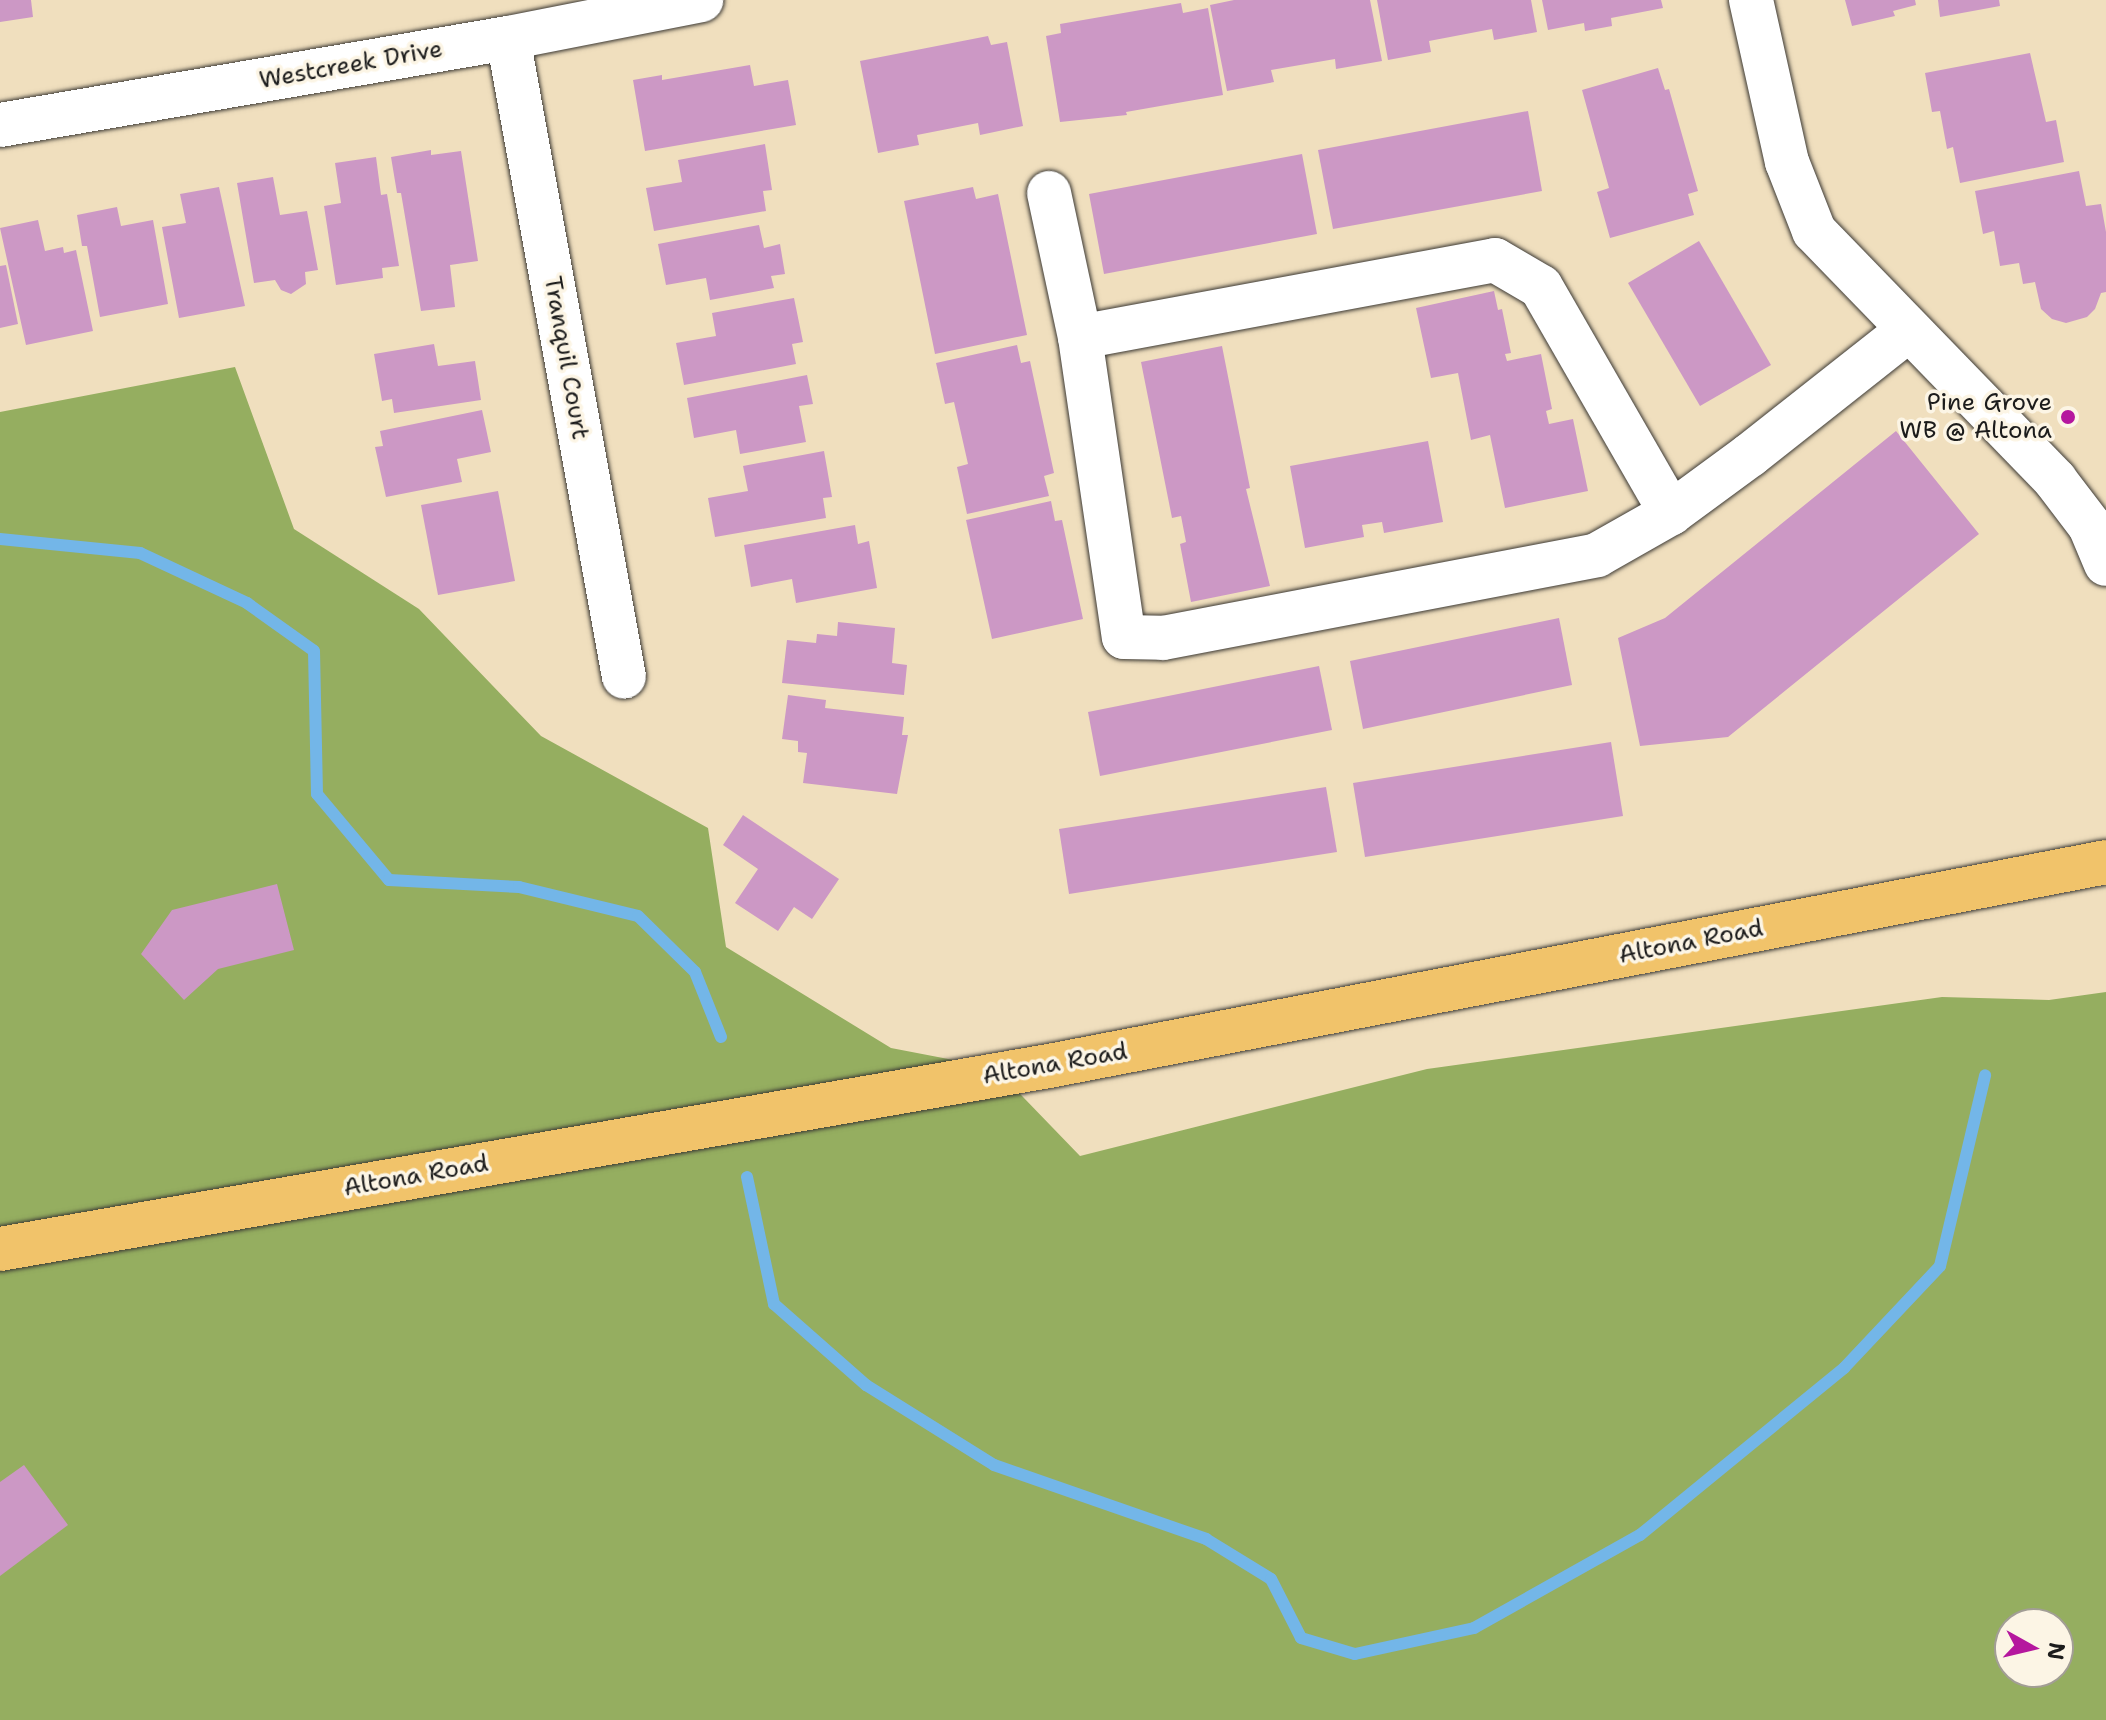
<!DOCTYPE html>
<html>
<head>
<meta charset="utf-8">
<style>
  body { margin:0 }
  #map { position:relative; width:2106px; height:1720px; overflow:hidden; background:#f0dfbe; font-family:"Shantell Sans",sans-serif }
  div>[style] { position:absolute }
  .forest>* { inset:0; background:#95ae60 }
  .stream>* { height:12px; margin:-6px; padding:0 6px; transform-origin:6px; border-radius:6px; background:#73b6e8 }
  .building>* { inset:0; background:#cc98c5 }
  .roads { filter:drop-shadow(0 0 2px #3c3934) drop-shadow(0 0 2px #3c3934) }
  .minor>* { height:44px; margin:-22px; padding:0 22px; transform-origin:22px; border-radius:22px; background:#fff }
  .major>* { height:44px; margin:-22px; padding:0 22px; transform-origin:22px; border-radius:22px; background:#f1c36a }
  .dots>* { width:22px; height:22px; translate:-50% -50%; box-sizing:border-box; border:4px solid #fcf5e5; border-radius:50% }
  span { translate:-50% -50%; white-space:nowrap; text-align:center; line-height:1.15; -webkit-text-stroke:7px #fcf5e5; paint-order:stroke }
  .street-label { font-size:24px; color:#1c1c1c }
  .poi-label { font-size:24px; color:#1c1c1c }
  .right { translate:-100% -50%; text-align:right }
  .north { position:absolute; left:1994px; top:1608px; width:80px; height:80px; box-sizing:border-box; background:#fcf5e5; border:2px solid #a29e95; border-radius:50%; rotate:98deg; font-size:22px; font-weight:700; line-height:32px; text-align:center; color:#1c1c1c }
  .north::after { content:''; display:block; margin:auto; width:28px; height:36px; background:#b5179e; clip-path:polygon(50% 0,100% 100%,50% 72%,0 100%) }
</style>
</head>
<body>
<div id="map">
  <div class="forest">
    <div style="clip-path:polygon(evenodd,235px 367px,294px 529px,419px 609px,541px 736px,708px 828px,726px 947px,891px 1048px,995px 1068px,1080px 1156px,1427px 1069px,1942px 997px,2049px 1000px,2106px 992px,2106px 1720px,0 1720px,0 412px,235px 367px,2010px 1624px,2058px 1624px,2058px 1672px,2010px 1672px,2010px 1624px)"></div>
  </div>
  <div class="stream">
    <div style="left:0;top:539px;width:141px;rotate:5.7deg"></div>
    <div style="left:140px;top:553px;width:118px;rotate:25deg"></div>
    <div style="left:247px;top:603px;width:82px;rotate:35.6deg"></div>
    <div style="left:314px;top:651px;width:143px;rotate:88.8deg"></div>
    <div style="left:317px;top:794px;width:112px;rotate:50.1deg"></div>
    <div style="left:389px;top:880px;width:130px;rotate:3.1deg"></div>
    <div style="left:519px;top:887px;width:122px;rotate:13.7deg"></div>
    <div style="left:638px;top:916px;width:80px;rotate:44.5deg"></div>
    <div style="left:695px;top:972px;width:70px;rotate:68.2deg"></div>
    <div style="left:747px;top:1177px;width:130px;rotate:78deg"></div>
    <div style="left:774px;top:1304px;width:123px;rotate:41.4deg"></div>
    <div style="left:866px;top:1385px;width:151px;rotate:32deg"></div>
    <div style="left:994px;top:1465px;width:225px;rotate:19.2deg"></div>
    <div style="left:1206px;top:1539px;width:76px;rotate:31.6deg"></div>
    <div style="left:1271px;top:1579px;width:66px;rotate:63deg"></div>
    <div style="left:1301px;top:1638px;width:56px;rotate:16.5deg"></div>
    <div style="left:1355px;top:1654px;width:122px;rotate:-12.3deg"></div>
    <div style="left:1474px;top:1628px;width:190px;rotate:-29.3deg"></div>
    <div style="left:1640px;top:1535px;width:264px;rotate:-39.3deg"></div>
    <div style="left:1844px;top:1368px;width:140px;rotate:-46.7deg"></div>
    <div style="left:1940px;top:1266px;width:196px;rotate:-76.7deg"></div>
  </div>
  <div class="building">
    <div style="clip-path:polygon(0 0,31px 0,33px 17px,0 22px)"></div>
    <div style="clip-path:polygon(1234px 0,1370px 0,1382px 61px,1336px 69px,1335px 59px,1271px 70px,1274px 82px,1227px 91px,1210px 5px)"></div>
    <div style="clip-path:polygon(1377px 0,1531px 0,1537px 32px,1494px 40px,1492px 29px,1429px 41px,1431px 52px,1388px 60px)"></div>
    <div style="clip-path:polygon(1542px 0,1661px 0,1663px 8px,1611px 18px,1612px 26px,1585px 31px,1584px 23px,1548px 30px)"></div>
    <div style="clip-path:polygon(1845px 0,1915px 0,1916px 5px,1893px 11px,1895px 16px,1852px 26px)"></div>
    <div style="clip-path:polygon(1938px 0,1999px 0,2000px 6px,1940px 17px)"></div>
    <div style="clip-path:polygon(1181px 3px,1183px 13px,1208px 8px,1223px 95px,1126px 112px,1127px 115px,1060px 122px,1046px 36px,1061px 33px,1060px 24px)"></div>
    <div style="clip-path:polygon(988px 36px,991px 45px,1007px 42px,1023px 126px,980px 135px,978px 123px,917px 135px,919px 145px,878px 153px,860px 61px)"></div>
    <div style="clip-path:polygon(2030px 53px,2046px 122px,2056px 120px,2064px 162px,1960px 183px,1953px 147px,1947px 149px,1940px 111px,1932px 112px,1925px 73px)"></div>
    <div style="clip-path:polygon(750px 65px,754px 86px,788px 80px,796px 125px,645px 151px,633px 80px,662px 75px,662px 80px)"></div>
    <div style="clip-path:polygon(1658px 68px,1665px 90px,1669px 89px,1698px 191px,1688px 194px,1694px 215px,1610px 238px,1597px 192px,1609px 188px,1582px 90px)"></div>
    <div style="clip-path:polygon(1528px 111px,1542px 191px,1333px 229px,1318px 150px)"></div>
    <div style="clip-path:polygon(765px 144px,772px 190px,763px 191px,766px 211px,654px 231px,646px 188px,682px 182px,678px 160px)"></div>
    <div style="clip-path:polygon(431px 150px,431px 155px,461px 151px,478px 261px,450px 265px,455px 307px,421px 311px,401px 193px,397px 193px,391px 157px)"></div>
    <div style="clip-path:polygon(1302px 154px,1317px 234px,1104px 274px,1089px 194px)"></div>
    <div style="clip-path:polygon(376px 157px,381px 195px,387px 194px,399px 266px,382px 268px,383px 278px,336px 285px,324px 206px,341px 203px,335px 163px)"></div>
    <div style="clip-path:polygon(2079px 171px,2086px 206px,2101px 204px,2106px 232px,2106px 292px,2101px 293px,2095px 309px,2087px 317px,2066px 323px,2052px 319px,2041px 309px,2035px 282px,2023px 284px,2019px 263px,2000px 266px,1994px 231px,1983px 234px,1975px 191px)"></div>
    <div style="clip-path:polygon(273px 177px,280px 215px,307px 211px,318px 270px,305px 272px,306px 284px,291px 294px,281px 290px,275px 280px,254px 283px,237px 183px)"></div>
    <div style="clip-path:polygon(219px 187px,245px 306px,179px 318px,162px 227px,186px 223px,180px 194px)"></div>
    <div style="clip-path:polygon(973px 187px,976px 199px,998px 194px,1027px 335px,935px 354px,904px 201px)"></div>
    <div style="clip-path:polygon(117px 207px,121px 226px,153px 220px,168px 304px,100px 317px,87px 246px,82px 246px,77px 215px)"></div>
    <div style="clip-path:polygon(38px 220px,45px 251px,63px 247px,64px 253px,76px 250px,93px 331px,26px 345px,0 228px)"></div>
    <div style="clip-path:polygon(759px 225px,764px 248px,780px 244px,785px 274px,771px 276px,774px 288px,710px 300px,706px 278px,666px 285px,658px 244px)"></div>
    <div style="clip-path:polygon(1699px 241px,1771px 365px,1700px 406px,1628px 283px)"></div>
    <div style="clip-path:polygon(6px 265px,18px 324px,0 328px,0 266px)"></div>
    <div style="clip-path:polygon(1494px 291px,1498px 310px,1502px 309px,1511px 353px,1505px 354px,1507px 361px,1541px 354px,1552px 409px,1546px 411px,1549px 424px,1573px 419px,1588px 491px,1505px 508px,1490px 435px,1471px 440px,1458px 373px,1431px 378px,1416px 308px)"></div>
    <div style="clip-path:polygon(794px 298px,803px 342px,792px 344px,796px 364px,684px 385px,676px 343px,716px 336px,712px 313px)"></div>
    <div style="clip-path:polygon(434px 344px,438px 366px,475px 361px,481px 400px,394px 413px,392px 399px,382px 401px,374px 354px)"></div>
    <div style="clip-path:polygon(1017px 345px,1021px 363px,1030px 361px,1054px 473px,1044px 476px,1049px 496px,967px 514px,957px 467px,968px 464px,954px 402px,945px 404px,936px 363px)"></div>
    <div style="clip-path:polygon(1222px 346px,1250px 488px,1246px 489px,1270px 586px,1191px 602px,1180px 544px,1186px 542px,1181px 516px,1172px 518px,1141px 362px)"></div>
    <div style="clip-path:polygon(807px 375px,813px 404px,799px 406px,806px 442px,740px 454px,736px 430px,694px 438px,687px 398px)"></div>
    <div style="clip-path:polygon(482px 410px,491px 452px,457px 459px,462px 482px,386px 497px,375px 447px,383px 446px,380px 431px)"></div>
    <div style="clip-path:polygon(1896px 431px,1979px 534px,1728px 737px,1640px 746px,1618px 638px,1665px 618px)"></div>
    <div style="clip-path:polygon(1428px 441px,1443px 522px,1384px 533px,1382px 522px,1362px 525px,1364px 537px,1305px 548px,1290px 466px)"></div>
    <div style="clip-path:polygon(824px 451px,832px 497px,823px 498px,826px 518px,715px 537px,708px 498px,748px 491px,743px 466px)"></div>
    <div style="clip-path:polygon(498px 491px,515px 581px,438px 595px,421px 505px)"></div>
    <div style="clip-path:polygon(1051px 501px,1055px 521px,1062px 520px,1083px 619px,992px 639px,966px 520px)"></div>
    <div style="clip-path:polygon(855px 525px,858px 544px,869px 541px,877px 588px,796px 603px,792px 579px,751px 587px,744px 545px)"></div>
    <div style="clip-path:polygon(1559px 618px,1572px 685px,1363px 729px,1350px 661px)"></div>
    <div style="clip-path:polygon(838px 622px,895px 628px,892px 663px,907px 665px,904px 695px,782px 683px,787px 640px,816px 643px,817px 634px,837px 636px)"></div>
    <div style="clip-path:polygon(1319px 666px,1332px 730px,1100px 776px,1088px 712px)"></div>
    <div style="clip-path:polygon(788px 695px,826px 700px,825px 708px,904px 717px,902px 735px,908px 735px,897px 794px,803px 783px,807px 753px,798px 752px,798px 741px,782px 739px)"></div>
    <div style="clip-path:polygon(1611px 742px,1623px 816px,1365px 857px,1353px 783px)"></div>
    <div style="clip-path:polygon(1326px 787px,1337px 852px,1069px 894px,1059px 829px)"></div>
    <div style="clip-path:polygon(743px 815px,839px 879px,812px 919px,794px 907px,778px 931px,735px 903px,758px 869px,723px 845px)"></div>
    <div style="clip-path:polygon(277px 884px,294px 950px,218px 969px,184px 1000px,141px 954px,172px 910px)"></div>
    <div style="clip-path:polygon(24px 1465px,68px 1525px,0 1576px,0 1482px)"></div>
  </div>
  <div class="roads">
    <div class="minor">
      <div style="left:1751px;top:0;width:166px;rotate:77.5deg"></div>
      <div style="left:1787px;top:162px;width:74px;rotate:68.6deg"></div>
      <div style="left:1814px;top:231px;width:347px;rotate:45.9deg"></div>
      <div style="left:2055px;top:480px;width:58px;rotate:52.7deg"></div>
      <div style="left:2090px;top:526px;width:41px;rotate:67.2deg"></div>
      <div style="left:508px;top:38px;width:649px;rotate:79.71deg"></div>
      <div style="left:0;top:125px;width:515px;rotate:-9.72deg"></div>
      <div style="left:508px;top:38px;width:197px;rotate:-11.1deg"></div>
      <div style="left:1049px;top:193px;width:147px;rotate:77.9deg"></div>
      <div style="left:1080px;top:337px;width:303px;rotate:81.7deg"></div>
      <div style="left:1124px;top:637px;width:39px;rotate:1deg"></div>
      <div style="left:1163px;top:638px;width:442px;rotate:-10.8deg"></div>
      <div style="left:1597px;top:555px;width:85px;rotate:-29.6deg"></div>
      <div style="left:1671px;top:513px;width:98px;rotate:-36.3deg"></div>
      <div style="left:1750px;top:455px;width:200px;rotate:-38.3deg"></div>
      <div style="left:1080px;top:337px;width:422px;rotate:-10.5deg"></div>
      <div style="left:1495px;top:260px;width:53px;rotate:30.4deg"></div>
      <div style="left:1541px;top:287px;width:261px;rotate:60.1deg"></div>
    </div>
    <div class="major">
      <div style="left:0;top:1249px;width:1065px;rotate:-9.9deg"></div>
      <div style="left:1049px;top:1066px;width:1077px;rotate:-10.92deg"></div>
    </div>
  </div>
  <div class="dots">
    <div style="left:2068px;top:417px;background:#b5179e"></div>
  </div>
  <div class="street-label">
    <span style="left:351px;top:65px;rotate:-10deg">Westcreek Drive</span>
    <span style="left:566px;top:358px;rotate:80deg">Tranquil Court</span>
    <span style="left:1691px;top:942px;rotate:-11deg">Altona Road</span>
    <span style="left:1055px;top:1064px;rotate:-10deg">Altona Road</span>
    <span style="left:416px;top:1176px;rotate:-10deg">Altona Road</span>
  </div>
  <div class="poi-label">
    <span class="right" style="left:2052px;top:417px">Pine Grove<br>WB @ Altona</span>
  </div>
  <div class="north">N</div>
</div>
</body>
</html>
